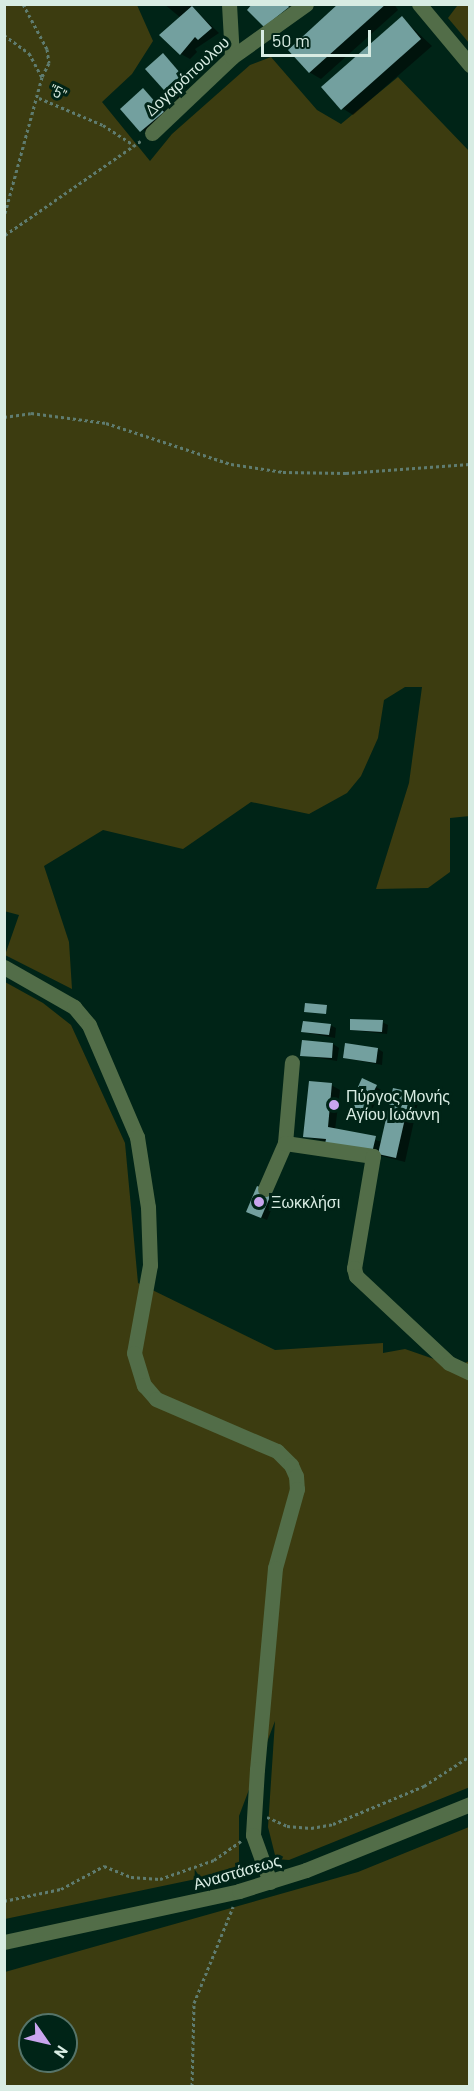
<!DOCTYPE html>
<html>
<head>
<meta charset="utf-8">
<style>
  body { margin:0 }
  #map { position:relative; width:474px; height:2091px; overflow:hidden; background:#002417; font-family:Barlow,sans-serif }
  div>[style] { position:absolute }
  .green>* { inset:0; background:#3c3c10 }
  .shadow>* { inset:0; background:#0007 }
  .building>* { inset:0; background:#73a09f }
  .path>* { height:3px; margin-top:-1.5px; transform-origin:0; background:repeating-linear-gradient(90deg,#5f7c70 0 3px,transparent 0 6px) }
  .minor>* { height:15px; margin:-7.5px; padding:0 7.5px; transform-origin:7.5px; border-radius:7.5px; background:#526d48 }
  .dots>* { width:16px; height:16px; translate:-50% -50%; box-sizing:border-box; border:3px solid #002417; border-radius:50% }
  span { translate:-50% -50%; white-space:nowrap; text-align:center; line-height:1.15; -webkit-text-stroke:6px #002417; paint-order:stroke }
  .street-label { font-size:16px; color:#d8ece3 }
  .poi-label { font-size:16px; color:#d8ece3 }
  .left { translate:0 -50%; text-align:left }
  .frame { position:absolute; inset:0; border:6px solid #d8ece3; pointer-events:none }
  .north { position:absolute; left:18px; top:2013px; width:60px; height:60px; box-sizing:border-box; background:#002417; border:2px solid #567469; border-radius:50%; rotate:124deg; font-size:16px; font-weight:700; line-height:24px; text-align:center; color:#d8ece3 }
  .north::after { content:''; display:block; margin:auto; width:21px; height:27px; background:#c9a5ee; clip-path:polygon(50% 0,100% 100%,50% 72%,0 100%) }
  .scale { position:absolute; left:261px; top:30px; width:110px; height:27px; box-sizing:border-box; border:3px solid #d8ece3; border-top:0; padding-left:8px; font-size:18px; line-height:21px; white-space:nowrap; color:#d8ece3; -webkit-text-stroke:4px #002417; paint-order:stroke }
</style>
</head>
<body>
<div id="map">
  <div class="green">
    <div style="clip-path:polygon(4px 5px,137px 5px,153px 41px,132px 74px,102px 102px,150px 161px,172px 134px,250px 65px,271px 57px,317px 110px,341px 124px,398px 77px,469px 151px,470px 816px,450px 818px,450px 872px,428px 888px,376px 889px,409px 783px,422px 687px,405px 687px,384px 700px,378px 738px,361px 776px,347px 793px,309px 814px,251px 802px,183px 849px,103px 830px,44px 866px,69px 942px,72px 989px,5px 955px,19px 915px,4px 911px)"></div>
    <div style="clip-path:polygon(457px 6px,469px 6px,469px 43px,448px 18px)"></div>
    <div style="clip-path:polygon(5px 982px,43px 1003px,71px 1025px,125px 1143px,138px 1283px,275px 1350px,383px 1343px,383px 1353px,405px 1349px,457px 1367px,469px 1361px,470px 1787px,289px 1860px,276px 1859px,268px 1827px,275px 1721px,239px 1816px,239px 1870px,5px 1919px)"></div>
    <div style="clip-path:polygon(evenodd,469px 1827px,469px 2086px,5px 2086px,5px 1972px,358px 1872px,469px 1827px,30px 2025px,66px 2025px,66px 2061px,30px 2061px,30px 2025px)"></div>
  </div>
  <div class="shadow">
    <div style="clip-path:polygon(164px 4px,195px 4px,192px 7px,219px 33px,195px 49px,197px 52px,190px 59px,181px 54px,181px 18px)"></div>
    <div style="clip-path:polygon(341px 4px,394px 4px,398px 10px,321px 79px,309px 72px)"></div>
    <div style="clip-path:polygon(402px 18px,432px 46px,353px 115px,342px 108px)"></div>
    <div style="clip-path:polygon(163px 55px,191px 84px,179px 95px,179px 101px,148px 69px)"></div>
    <div style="clip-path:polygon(143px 90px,171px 117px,150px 136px,122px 109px)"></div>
    <div style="clip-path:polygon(382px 1022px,388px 1025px,387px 1034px,351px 1030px)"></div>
    <div style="clip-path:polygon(330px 1025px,336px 1028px,335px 1038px,303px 1032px)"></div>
    <div style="clip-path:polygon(333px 1044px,339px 1048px,337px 1061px,302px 1055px)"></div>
    <div style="clip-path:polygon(378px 1049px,383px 1052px,382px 1065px,345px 1058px)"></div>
    <div style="clip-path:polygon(331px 1085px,340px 1090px,335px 1130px,383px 1142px,411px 1093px,419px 1098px,405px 1162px,304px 1136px)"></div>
    <div style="clip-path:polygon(376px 1087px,381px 1090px,369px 1116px,362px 1117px,356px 1114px)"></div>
    <div style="clip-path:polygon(271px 1193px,277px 1196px,267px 1220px,253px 1214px)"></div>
  </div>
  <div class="building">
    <div style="clip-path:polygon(252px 4px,287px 4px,289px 7px,264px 27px,247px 10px)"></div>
    <div style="clip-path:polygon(338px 4px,386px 4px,309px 73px,288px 50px)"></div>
    <div style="clip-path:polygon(192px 6px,212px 28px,198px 40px,195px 37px,180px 55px,159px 35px)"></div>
    <div style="clip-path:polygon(402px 16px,421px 39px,341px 110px,321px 87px)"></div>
    <div style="clip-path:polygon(163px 53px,187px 81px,172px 99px,145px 69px)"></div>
    <div style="clip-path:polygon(143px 88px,164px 112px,140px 132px,120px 109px)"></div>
    <div style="clip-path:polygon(305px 1003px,327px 1005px,326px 1014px,304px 1012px)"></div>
    <div style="clip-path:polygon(350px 1019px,383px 1020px,382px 1032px,350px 1030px)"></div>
    <div style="clip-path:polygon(303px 1021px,331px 1024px,329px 1035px,301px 1032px)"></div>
    <div style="clip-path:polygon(302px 1040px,333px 1043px,332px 1058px,300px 1056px)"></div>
    <div style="clip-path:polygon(345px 1043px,378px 1048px,376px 1063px,343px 1058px)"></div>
    <div style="clip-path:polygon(362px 1078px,377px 1085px,363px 1113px,355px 1115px,349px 1107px)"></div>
    <div style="clip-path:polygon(309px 1081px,332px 1083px,328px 1127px,376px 1136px,372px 1153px,325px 1144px,326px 1139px,303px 1137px)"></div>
    <div style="clip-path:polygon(393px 1088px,411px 1092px,396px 1158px,378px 1154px)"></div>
    <div style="clip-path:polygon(257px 1186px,272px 1192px,261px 1218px,246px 1212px)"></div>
  </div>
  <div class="path">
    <div style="left:23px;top:4px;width:51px;rotate:61.9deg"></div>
    <div style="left:47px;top:49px;width:14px;rotate:82deg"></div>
    <div style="left:49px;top:63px;width:16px;rotate:117deg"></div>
    <div style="left:4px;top:35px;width:31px;rotate:36deg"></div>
    <div style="left:29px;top:53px;width:27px;rotate:62deg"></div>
    <div style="left:42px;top:77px;width:145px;rotate:105.2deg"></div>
    <div style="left:39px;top:98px;width:69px;rotate:22.9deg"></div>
    <div style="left:103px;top:125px;width:38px;rotate:33deg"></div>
    <div style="left:4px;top:231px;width:4px;rotate:76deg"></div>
    <div style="left:5px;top:235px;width:165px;rotate:-34.7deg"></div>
    <div style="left:4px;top:417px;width:27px;rotate:-8deg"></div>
    <div style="left:31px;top:413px;width:76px;rotate:7.6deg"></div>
    <div style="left:106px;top:423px;width:132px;rotate:18.2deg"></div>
    <div style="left:231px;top:464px;width:53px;rotate:8.7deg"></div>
    <div style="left:283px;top:472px;width:63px;rotate:0.9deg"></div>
    <div style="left:346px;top:473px;width:124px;rotate:-4.2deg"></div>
    <div style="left:267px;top:1817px;width:22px;rotate:24deg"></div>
    <div style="left:287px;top:1826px;width:24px;rotate:5deg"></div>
    <div style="left:311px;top:1828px;width:22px;rotate:-10deg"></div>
    <div style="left:333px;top:1824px;width:99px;rotate:-22.7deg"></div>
    <div style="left:424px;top:1786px;width:55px;rotate:-33.1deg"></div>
    <div style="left:4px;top:1901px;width:58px;rotate:-11.9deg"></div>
    <div style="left:61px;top:1889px;width:49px;rotate:-28.1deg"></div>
    <div style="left:104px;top:1866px;width:29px;rotate:22deg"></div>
    <div style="left:131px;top:1877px;width:29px;rotate:4deg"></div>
    <div style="left:160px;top:1879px;width:57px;rotate:-19.4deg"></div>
    <div style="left:214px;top:1860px;width:33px;rotate:-35deg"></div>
    <div style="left:192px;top:2086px;width:83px;rotate:-88.6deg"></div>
    <div style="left:194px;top:2003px;width:104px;rotate:-67.9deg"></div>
  </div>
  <div class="minor">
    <div style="left:229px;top:4px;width:53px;rotate:86.8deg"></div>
    <div style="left:419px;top:4px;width:80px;rotate:50.1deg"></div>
    <div style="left:152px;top:133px;width:110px;rotate:-43.5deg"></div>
    <div style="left:232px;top:57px;width:91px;rotate:-35.6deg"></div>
    <div style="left:4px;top:967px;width:81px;rotate:29.7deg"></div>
    <div style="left:74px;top:1007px;width:23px;rotate:50deg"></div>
    <div style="left:89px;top:1025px;width:122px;rotate:66.8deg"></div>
    <div style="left:137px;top:1137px;width:71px;rotate:81.1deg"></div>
    <div style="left:148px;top:1207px;width:58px;rotate:88deg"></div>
    <div style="left:150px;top:1265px;width:89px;rotate:100.3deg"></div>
    <div style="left:134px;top:1353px;width:34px;rotate:73deg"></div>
    <div style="left:144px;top:1385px;width:18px;rotate:49deg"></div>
    <div style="left:156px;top:1399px;width:132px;rotate:23.3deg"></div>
    <div style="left:277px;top:1451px;width:20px;rotate:45deg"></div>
    <div style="left:291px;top:1465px;width:12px;rotate:66deg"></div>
    <div style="left:296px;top:1476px;width:13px;rotate:86deg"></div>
    <div style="left:297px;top:1489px;width:82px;rotate:105.6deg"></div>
    <div style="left:275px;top:1568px;width:202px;rotate:95.1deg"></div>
    <div style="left:257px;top:1769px;width:66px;rotate:93.5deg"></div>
    <div style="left:253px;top:1835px;width:50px;rotate:70.1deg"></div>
    <div style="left:285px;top:1143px;width:81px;rotate:-85.1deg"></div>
    <div style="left:265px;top:1189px;width:50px;rotate:-66.5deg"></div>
    <div style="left:285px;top:1143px;width:89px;rotate:8.4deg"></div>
    <div style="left:373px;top:1156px;width:114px;rotate:99.6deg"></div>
    <div style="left:354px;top:1268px;width:8px;rotate:76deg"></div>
    <div style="left:356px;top:1276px;width:127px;rotate:43.1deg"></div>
    <div style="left:449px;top:1363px;width:23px;rotate:25deg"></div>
    <div style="left:4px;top:1942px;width:240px;rotate:-12.2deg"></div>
    <div style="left:239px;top:1891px;width:70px;rotate:-17.4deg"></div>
    <div style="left:306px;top:1870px;width:177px;rotate:-21.9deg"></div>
  </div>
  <div class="dots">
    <div style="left:334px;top:1105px;background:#c9a5ee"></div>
    <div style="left:259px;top:1202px;background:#c9a5ee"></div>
  </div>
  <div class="street-label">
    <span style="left:187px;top:76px;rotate:-43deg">Δογαρόπουλου</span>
    <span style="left:58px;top:92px;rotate:27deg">"5"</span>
    <span style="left:237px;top:1872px;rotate:-16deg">Αναστάσεως</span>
  </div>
  <div class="poi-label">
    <span class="left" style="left:346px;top:1105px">Πύργος Μονής<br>Αγίου Ιωάννη</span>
    <span class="left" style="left:271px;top:1202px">Ξωκκλήσι</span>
  </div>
  <div class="frame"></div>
  <div class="north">N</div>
  <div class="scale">50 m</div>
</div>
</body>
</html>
